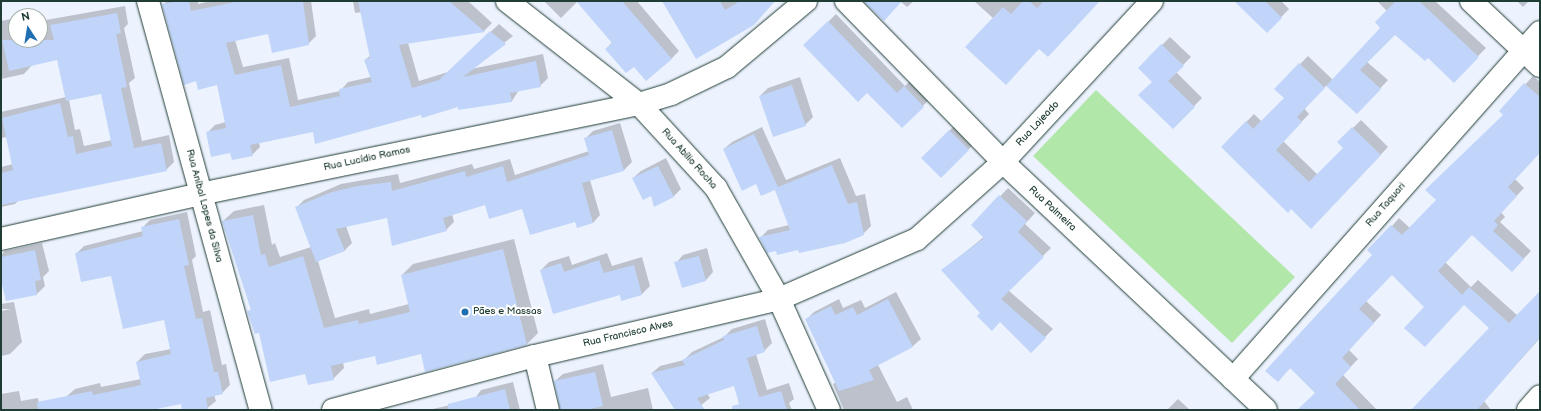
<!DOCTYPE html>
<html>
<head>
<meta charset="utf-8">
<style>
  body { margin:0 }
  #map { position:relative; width:1541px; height:411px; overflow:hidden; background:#ecf2fe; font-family:"Balsamiq Sans",sans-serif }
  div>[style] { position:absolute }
  .green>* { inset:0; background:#b2e7aa }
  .shadow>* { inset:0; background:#0003 }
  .building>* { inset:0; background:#c1d5fa }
  .roads { filter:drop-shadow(0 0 1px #1f3d34) drop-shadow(0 0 1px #1f3d34) }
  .minor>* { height:22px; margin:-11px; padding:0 11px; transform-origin:11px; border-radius:11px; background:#fff }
  .dots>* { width:11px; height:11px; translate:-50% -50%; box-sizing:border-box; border:2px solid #fff; border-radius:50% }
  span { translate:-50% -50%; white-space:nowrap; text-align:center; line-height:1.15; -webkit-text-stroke:4px #fff; paint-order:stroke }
  .street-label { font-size:10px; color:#1f3d34 }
  .poi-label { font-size:10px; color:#1f3d34 }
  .left { translate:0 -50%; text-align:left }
  .frame { position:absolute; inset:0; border:2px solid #1f3d34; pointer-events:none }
  .north { position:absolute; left:8px; top:8px; width:40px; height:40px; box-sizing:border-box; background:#fff; border:1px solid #a5b1ae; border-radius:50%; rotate:348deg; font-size:11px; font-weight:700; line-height:16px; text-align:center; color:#1f3d34 }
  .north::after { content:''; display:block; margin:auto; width:14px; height:18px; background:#1f6fb2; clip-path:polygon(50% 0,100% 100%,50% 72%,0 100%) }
</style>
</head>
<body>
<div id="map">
  <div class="green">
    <div style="clip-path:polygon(1096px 90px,1295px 277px,1232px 343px,1033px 156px)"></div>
  </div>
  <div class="shadow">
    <div style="clip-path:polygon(167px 1px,198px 1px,198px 4px,211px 1px,311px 1px,316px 36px,308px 44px,269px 33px,235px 40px,243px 67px,289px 58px,298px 100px,340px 91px,348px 82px,371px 77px,365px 60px,371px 55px,362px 12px,355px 13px,353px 1px,468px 1px,492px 23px,484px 31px,408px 43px,419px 81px,448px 72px,499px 24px,513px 36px,471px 69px,543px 54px,548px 78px,540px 86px,519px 90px,512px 101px,458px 106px,313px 131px,259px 143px,260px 147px,252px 155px,231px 152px,207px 133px,215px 125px,226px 122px,218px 84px,197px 80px,163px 5px)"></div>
    <div style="clip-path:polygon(544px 1px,637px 1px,679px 51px,671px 59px,634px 65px,606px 49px,612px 42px,578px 1px,561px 18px)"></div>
    <div style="clip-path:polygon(671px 1px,775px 1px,753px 24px)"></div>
    <div style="clip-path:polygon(874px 1px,914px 1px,907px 7px,901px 2px)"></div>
    <div style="clip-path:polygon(974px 1px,1097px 1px,1039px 48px,993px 18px)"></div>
    <div style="clip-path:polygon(1236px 1px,1281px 1px,1289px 9px,1267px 32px)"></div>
    <div style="clip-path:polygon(1377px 1px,1435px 1px,1486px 48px,1454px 81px,1428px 57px,1395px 34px,1367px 62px,1388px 80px,1365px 105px,1327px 85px,1304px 108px,1309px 114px,1283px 141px,1318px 175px,1345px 148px,1339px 142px,1361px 120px,1388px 147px,1319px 220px,1222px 147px,1254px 114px,1262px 122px,1285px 98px,1276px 89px,1308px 56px,1333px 80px,1382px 28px,1387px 11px)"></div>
    <div style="clip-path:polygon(1517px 1px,1529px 1px,1523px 7px)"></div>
    <div style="clip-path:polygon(evenodd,125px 6px,128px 24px,124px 28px,135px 78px,129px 83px,142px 141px,169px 135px,174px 162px,166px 170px,19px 200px,15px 204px,1px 207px,1px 167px,13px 164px,7px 137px,1px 138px,1px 112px,66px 97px,58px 58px,32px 65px,24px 74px,1px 79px,1px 21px,16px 18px,16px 40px,40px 40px,40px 21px,125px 6px,102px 93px,112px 140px,84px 146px,80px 129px,75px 130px,69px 100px,102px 93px)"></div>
    <div style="clip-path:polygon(836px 14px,905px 86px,912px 79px,931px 98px,902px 126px,867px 92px,805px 45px)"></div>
    <div style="clip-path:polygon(1170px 37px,1191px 57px,1176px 72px,1202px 98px,1173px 128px,1153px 82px,1139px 68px)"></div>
    <div style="clip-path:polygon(1533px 76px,1540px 82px,1540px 152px,1515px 179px,1524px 188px,1501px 212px,1505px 217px,1500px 222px,1531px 251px,1512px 271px,1472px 234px,1445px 262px,1471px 287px,1478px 280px,1518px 316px,1540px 292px,1540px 338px,1484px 401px,1491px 410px,1421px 410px,1490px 328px,1464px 304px,1426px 307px,1392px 273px,1366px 301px,1381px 315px,1349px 350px,1358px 359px,1343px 375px,1377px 410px,1309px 410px,1316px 393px,1291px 367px,1278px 381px,1374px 255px,1392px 226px,1399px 218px,1410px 228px,1437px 200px,1505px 114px,1501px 111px)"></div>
    <div style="clip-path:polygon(800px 77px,813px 117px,805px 125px,760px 96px,768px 88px)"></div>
    <div style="clip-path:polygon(620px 123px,632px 162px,624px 170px,590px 180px,600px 215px,593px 223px,523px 208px,486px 204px,452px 214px,454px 222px,446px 230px,388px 217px,346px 226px,352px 243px,344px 251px,318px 261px,335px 318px,369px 309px,370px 314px,409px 304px,402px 275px,413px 264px,514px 239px,538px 333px,527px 344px,375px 354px,343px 362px,344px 368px,333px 379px,306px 373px,260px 331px,249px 312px,251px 309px,223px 221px,234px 211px,264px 205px,272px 245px,275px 243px,280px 257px,311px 247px,297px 207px,304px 200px,341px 184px,398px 174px,400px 183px,472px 164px,474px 169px,510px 159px,515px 175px,589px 151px,585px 139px,593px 131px)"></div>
    <div style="clip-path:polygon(957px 123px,976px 142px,941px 176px,923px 158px)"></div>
    <div style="clip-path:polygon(762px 127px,786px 180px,840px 158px,856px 196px,865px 194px,871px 226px,863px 234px,799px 249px,777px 250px,760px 238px,768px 230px,789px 225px,775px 189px,757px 183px,724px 149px,732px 142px)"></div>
    <div style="clip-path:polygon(666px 158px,681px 189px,673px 197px,651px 195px,633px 178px,641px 171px)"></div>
    <div style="clip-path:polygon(1008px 188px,1035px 213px,1025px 224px,1051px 248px,1008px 290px,1053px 329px,1031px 351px,1000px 321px,981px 313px,943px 270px,985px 236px,973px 225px)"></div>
    <div style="clip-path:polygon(187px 212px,196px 256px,192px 260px,203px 312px,210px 310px,222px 365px,226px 364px,230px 385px,222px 393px,214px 395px,216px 401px,205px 410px,183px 410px,182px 403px,147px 410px,70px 410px,67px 396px,75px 389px,100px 383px,101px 387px,141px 379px,137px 362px,145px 354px,171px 349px,165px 319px,112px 275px,76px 254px,84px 246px,143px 231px,142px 228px,150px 220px)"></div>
    <div style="clip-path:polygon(42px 243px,49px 271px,43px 277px,45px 286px,37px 294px,6px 300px,1px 276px,1px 255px,5px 251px)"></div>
    <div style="clip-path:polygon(707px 248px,713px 272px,706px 280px,676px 263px,683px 255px)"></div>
    <div style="clip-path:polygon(607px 253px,612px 266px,642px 257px,650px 286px,642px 294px,620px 294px,541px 270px,549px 262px,569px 256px,572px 265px)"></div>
    <div style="clip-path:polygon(896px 292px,921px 339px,913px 346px,878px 365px,897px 402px,907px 397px,913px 410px,844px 410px,833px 384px,836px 382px,806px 320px,814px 312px,839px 299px,843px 308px,861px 300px,865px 308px)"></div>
    <div style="clip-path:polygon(14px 302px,22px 342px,10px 354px,1px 356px,1px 311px,11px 309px,1px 309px,1px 304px)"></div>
    <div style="clip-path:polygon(765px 319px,772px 343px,764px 351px,756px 354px,767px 390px,789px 383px,794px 399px,789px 403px,792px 410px,742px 410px,734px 384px,707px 393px,710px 398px,695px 410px,676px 410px,652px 373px,660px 366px,684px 360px,692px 352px,724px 337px,732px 329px)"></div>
    <div style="clip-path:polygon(603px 364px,611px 397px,648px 388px,653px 410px,561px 410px,555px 381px,563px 374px)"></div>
    <div style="clip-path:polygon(513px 382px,520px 410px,428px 410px,474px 400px,481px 390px)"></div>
    <div style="clip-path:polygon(19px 391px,21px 401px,38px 398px,40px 410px,1px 410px,1px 394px)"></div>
    <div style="clip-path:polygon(1178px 399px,1190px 410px,1167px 410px)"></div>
  </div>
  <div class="building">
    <div style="clip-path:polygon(179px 1px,189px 1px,191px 11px,240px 1px,303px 1px,309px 45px,272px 53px,268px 34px,226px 43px,235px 75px,281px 65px,290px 107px,340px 96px,339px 89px,372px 82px,364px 60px,370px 58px,358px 1px,449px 1px,485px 32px,399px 45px,412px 88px,439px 80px,490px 31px,506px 44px,463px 77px,536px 61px,541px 87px,510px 93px,512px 102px,458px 110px,458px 107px,422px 118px,421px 115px,315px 144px,313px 132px,250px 145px,253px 156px,232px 160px,230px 153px,211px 157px,206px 132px,226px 128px,217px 85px,198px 90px,196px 81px,184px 85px,162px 4px)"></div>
    <div style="clip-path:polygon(576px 1px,622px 1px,672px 59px,646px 81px,634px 67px,626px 73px,605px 49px,612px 43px)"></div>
    <div style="clip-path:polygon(662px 1px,720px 1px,725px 10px,740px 1px,775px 1px,754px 25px,696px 59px)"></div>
    <div style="clip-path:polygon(863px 1px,902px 1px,884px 21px)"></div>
    <div style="clip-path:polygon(1023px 1px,1029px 1px,1037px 8px,1044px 1px,1100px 1px,1048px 57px,1039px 49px,1006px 85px,965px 47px,1003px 7px,1011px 14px)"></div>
    <div style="clip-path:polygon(1234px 1px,1265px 1px,1282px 18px,1267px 33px)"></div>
    <div style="clip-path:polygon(1396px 1px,1419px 1px,1479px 57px,1454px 83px,1428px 58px,1425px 61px,1395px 35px,1360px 70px,1381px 89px,1357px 114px,1326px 86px,1380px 28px,1375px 22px)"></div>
    <div style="clip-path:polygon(117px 13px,121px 33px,116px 34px,127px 87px,121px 88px,134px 148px,161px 143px,167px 171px,1px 205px,1px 173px,13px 170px,2px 118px,60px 103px,68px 137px,73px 136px,76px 154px,112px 146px,101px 94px,66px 101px,57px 60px,9px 71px,2px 40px,54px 40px,50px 25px)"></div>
    <div style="clip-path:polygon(828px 21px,897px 93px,904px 86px,924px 107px,902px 128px,867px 93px,858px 102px,803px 45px)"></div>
    <div style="clip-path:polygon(1161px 44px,1184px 66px,1168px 81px,1195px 107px,1173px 129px,1138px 95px,1152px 82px,1138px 68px)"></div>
    <div style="clip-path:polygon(1299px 63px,1325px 88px,1297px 117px,1302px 122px,1276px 150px,1309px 182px,1343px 148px,1337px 142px,1352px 127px,1381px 155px,1311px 229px,1291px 209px,1288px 213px,1221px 147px,1246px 121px,1253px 129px,1284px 98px,1274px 89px)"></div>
    <div style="clip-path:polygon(1524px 83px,1540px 97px,1540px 153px,1508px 187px,1517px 196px,1494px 221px,1498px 225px,1493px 231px,1524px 259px,1512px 272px,1472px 235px,1438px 271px,1462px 295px,1469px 287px,1509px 323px,1540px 291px,1540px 337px,1477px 410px,1411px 410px,1489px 328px,1464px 305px,1425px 347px,1404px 328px,1424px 307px,1392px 275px,1359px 309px,1374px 323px,1342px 358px,1351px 367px,1335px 384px,1360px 410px,1297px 410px,1315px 393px,1290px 368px,1278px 382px,1265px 371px,1372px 255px,1367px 250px,1391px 225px,1402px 235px,1436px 200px,1425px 190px,1503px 115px,1499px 111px)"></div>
    <div style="clip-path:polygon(792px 85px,806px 126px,773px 137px,759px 96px)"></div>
    <div style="clip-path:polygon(612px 130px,624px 171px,582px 183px,593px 223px,577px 228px,575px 222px,530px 235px,522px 209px,489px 219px,485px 205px,443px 218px,447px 231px,392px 246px,387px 218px,336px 229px,345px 251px,316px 262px,295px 207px,332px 192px,358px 186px,391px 182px,392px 191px,465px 171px,466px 177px,503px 166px,507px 182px,589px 155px,584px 138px)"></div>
    <div style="clip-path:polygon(949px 130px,969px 150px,941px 178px,921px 158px)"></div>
    <div style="clip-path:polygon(754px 134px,778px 187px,832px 165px,848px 204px,857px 202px,864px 235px,845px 243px,799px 253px,798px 250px,777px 255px,776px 251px,767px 253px,759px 237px,790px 230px,775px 190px,761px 196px,756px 184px,742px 191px,723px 149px)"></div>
    <div style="clip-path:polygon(658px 166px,674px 197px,654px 207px,651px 196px,643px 200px,632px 178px)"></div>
    <div style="clip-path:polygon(999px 195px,1027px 221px,1018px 232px,1044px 257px,1001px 299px,1046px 338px,1031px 353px,1000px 322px,992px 331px,977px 316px,980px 313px,941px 270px,984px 238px,971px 225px)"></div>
    <div style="clip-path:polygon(253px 215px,261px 255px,265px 254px,269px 267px,303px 256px,324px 328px,358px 320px,359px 324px,410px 312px,401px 275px,503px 249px,527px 345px,425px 372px,421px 354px,377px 365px,375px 356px,331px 366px,334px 380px,308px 385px,305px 374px,270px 382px,259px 333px,255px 334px,247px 311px,251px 310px,222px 221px)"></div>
    <div style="clip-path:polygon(179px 219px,189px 265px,184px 266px,196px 319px,202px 318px,214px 372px,218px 372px,223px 394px,206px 398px,208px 410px,182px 410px,181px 404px,152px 410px,38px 410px,37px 402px,92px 391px,93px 395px,141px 385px,136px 362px,171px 354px,164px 320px,123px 329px,111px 276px,81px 282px,75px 253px,143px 236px,141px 227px)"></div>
    <div style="clip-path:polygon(35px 250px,41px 280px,35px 281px,37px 295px,6px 301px,1px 280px,1px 257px)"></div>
    <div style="clip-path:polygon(699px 256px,706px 281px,682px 288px,674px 262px)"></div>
    <div style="clip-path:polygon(599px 260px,604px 273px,634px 265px,642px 295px,621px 301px,620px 295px,553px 314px,540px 270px,561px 263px,564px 272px)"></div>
    <div style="clip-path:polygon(888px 299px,913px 347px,869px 370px,874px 380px,839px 391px,805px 319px,831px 306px,835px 315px,853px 307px,857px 315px)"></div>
    <div style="clip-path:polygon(757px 326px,765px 352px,747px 358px,759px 397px,781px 391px,787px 410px,732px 410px,732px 406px,739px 404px,734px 386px,697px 398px,705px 410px,675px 410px,651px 373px,685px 365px,682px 360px,724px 340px,723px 336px)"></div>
    <div style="clip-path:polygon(595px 372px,603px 406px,586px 410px,560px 410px,554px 381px)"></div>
    <div style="clip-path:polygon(505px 389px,510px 410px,448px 410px,448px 404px)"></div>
  </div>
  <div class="roads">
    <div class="minor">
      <div style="left:148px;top:1px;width:424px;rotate:74.6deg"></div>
      <div style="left:507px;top:1px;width:167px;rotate:38deg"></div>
      <div style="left:639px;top:104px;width:114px;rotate:47.5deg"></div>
      <div style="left:716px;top:188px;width:128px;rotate:60.4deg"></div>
      <div style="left:779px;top:299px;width:122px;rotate:65.8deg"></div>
      <div style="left:846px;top:1px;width:225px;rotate:45.7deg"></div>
      <div style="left:1003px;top:162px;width:361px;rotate:43.3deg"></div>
      <div style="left:1471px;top:1px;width:95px;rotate:43.3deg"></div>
      <div style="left:1px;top:239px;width:204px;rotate:-12.7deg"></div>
      <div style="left:200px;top:194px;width:448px;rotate:-11.6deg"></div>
      <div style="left:639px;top:104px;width:34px;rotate:-17deg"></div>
      <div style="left:671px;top:94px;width:62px;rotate:-25.7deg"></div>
      <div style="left:727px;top:67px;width:103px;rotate:-39.9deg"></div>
      <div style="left:535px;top:356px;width:56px;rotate:76.5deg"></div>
      <div style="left:1233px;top:379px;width:463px;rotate:-48.5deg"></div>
      <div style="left:333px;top:410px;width:209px;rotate:-15deg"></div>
      <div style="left:535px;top:356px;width:251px;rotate:-13.1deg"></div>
      <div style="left:779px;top:299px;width:150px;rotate:-23.5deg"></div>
      <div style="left:917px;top:239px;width:115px;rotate:-41.8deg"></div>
      <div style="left:1003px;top:162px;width:219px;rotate:-47.2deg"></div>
      <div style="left:1528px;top:410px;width:18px;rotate:-49deg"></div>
    </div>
  </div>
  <div class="dots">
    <div style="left:465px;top:312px;background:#1f6fb2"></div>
  </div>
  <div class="street-label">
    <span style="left:1038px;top:124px;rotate:-47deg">Rua Lajeado</span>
    <span style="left:367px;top:159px;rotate:-12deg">Rua Lucídio Ramos</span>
    <span style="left:689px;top:159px;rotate:48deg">Rua Abílio Rocha</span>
    <span style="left:1386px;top:205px;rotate:-49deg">Rua Taquari</span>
    <span style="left:204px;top:206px;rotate:75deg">Rua Aníbal Lopes da Silva</span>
    <span style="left:1052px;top:209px;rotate:43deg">Rua Palmeira</span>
    <span style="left:628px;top:334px;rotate:-13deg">Rua Francisco Alves</span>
  </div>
  <div class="poi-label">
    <span class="left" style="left:473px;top:312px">Pães e Massas</span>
  </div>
  <div class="frame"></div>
  <div class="north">N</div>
</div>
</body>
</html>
